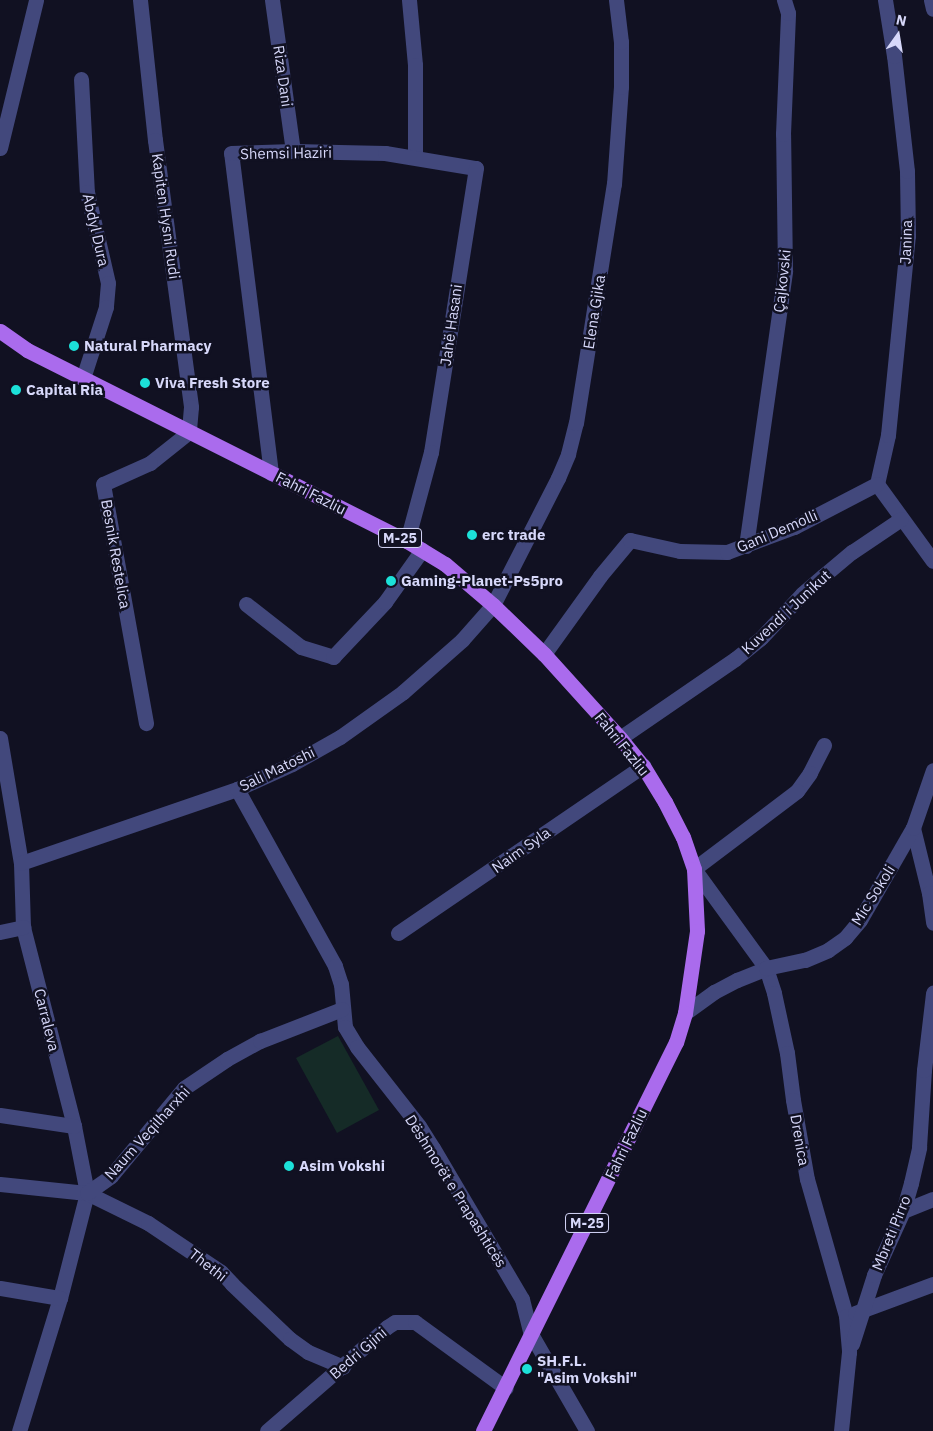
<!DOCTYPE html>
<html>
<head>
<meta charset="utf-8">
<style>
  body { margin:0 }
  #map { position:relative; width:933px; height:1431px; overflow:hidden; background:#112; font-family:"IBM Plex Sans",sans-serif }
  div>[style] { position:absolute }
  .green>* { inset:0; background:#152b27 }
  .minor>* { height:15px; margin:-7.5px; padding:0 7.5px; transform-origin:7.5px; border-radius:7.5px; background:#42487c }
  .major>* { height:15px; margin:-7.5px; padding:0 7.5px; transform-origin:7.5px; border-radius:7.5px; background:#aa6bed }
  .dots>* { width:14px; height:14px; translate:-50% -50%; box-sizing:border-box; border:2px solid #112; border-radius:50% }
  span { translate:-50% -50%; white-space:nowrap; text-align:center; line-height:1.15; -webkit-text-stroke:5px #112; paint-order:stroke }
  .shield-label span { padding:1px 4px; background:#112; border:1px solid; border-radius:4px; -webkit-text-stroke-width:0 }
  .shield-label { font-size:14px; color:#d7d8fa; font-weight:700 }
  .street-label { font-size:15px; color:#d7d8fa }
  .poi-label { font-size:15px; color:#d7d8fa; font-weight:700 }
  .left { translate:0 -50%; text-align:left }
  .north { position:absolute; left:873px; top:10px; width:50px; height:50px; -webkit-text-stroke:4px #112; paint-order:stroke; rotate:13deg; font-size:14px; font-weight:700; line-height:20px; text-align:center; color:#d7d8fa }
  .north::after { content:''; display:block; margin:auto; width:18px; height:22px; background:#d7d8fa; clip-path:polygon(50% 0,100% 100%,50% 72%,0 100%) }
</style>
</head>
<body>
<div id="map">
  <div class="green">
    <div style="clip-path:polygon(338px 1036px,379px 1110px,337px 1133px,296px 1058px)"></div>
  </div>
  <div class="minor">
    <div style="left:140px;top:0;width:141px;rotate:83.9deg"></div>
    <div style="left:155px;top:140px;width:269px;rotate:82.3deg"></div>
    <div style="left:191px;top:407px;width:25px;rotate:95deg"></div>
    <div style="left:189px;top:432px;width:50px;rotate:141.5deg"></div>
    <div style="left:150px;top:463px;width:51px;rotate:155.9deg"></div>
    <div style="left:103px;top:484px;width:243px;rotate:79.8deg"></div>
    <div style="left:272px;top:0;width:152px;rotate:82.1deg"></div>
    <div style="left:409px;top:0;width:65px;rotate:84.7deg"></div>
    <div style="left:415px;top:65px;width:91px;rotate:90deg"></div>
    <div style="left:931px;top:0;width:9px;rotate:77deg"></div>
    <div style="left:81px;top:79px;width:113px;rotate:87deg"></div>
    <div style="left:87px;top:192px;width:93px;rotate:77deg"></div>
    <div style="left:108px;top:283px;width:24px;rotate:95deg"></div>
    <div style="left:106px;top:307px;width:75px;rotate:107.9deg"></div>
    <div style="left:0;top:148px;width:152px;rotate:-76.3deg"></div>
    <div style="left:271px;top:473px;width:322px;rotate:-97.1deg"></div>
    <div style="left:231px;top:153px;width:62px;rotate:-1.8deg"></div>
    <div style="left:293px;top:151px;width:92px;rotate:1.2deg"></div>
    <div style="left:385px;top:153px;width:92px;rotate:9.4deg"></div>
    <div style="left:476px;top:168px;width:288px;rotate:99deg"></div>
    <div style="left:431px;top:452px;width:92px;rotate:105.1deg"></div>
    <div style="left:877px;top:484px;width:50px;rotate:-77.3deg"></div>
    <div style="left:888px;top:435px;width:200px;rotate:-84.3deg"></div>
    <div style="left:908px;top:236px;width:65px;rotate:-90.9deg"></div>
    <div style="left:907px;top:171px;width:116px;rotate:-96.4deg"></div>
    <div style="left:894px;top:56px;width:57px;rotate:-99.1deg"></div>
    <div style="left:877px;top:484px;width:95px;rotate:54deg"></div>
    <div style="left:746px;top:546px;width:278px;rotate:-81.9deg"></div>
    <div style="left:785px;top:271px;width:137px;rotate:-90.8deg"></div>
    <div style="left:783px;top:134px;width:121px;rotate:-87.6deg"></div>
    <div style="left:788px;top:13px;width:14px;rotate:-107deg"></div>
    <div style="left:246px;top:604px;width:70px;rotate:38deg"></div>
    <div style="left:301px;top:647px;width:34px;rotate:17deg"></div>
    <div style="left:333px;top:657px;width:76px;rotate:-46.6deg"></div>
    <div style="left:385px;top:602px;width:64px;rotate:-54.6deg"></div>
    <div style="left:544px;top:654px;width:96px;rotate:-54.3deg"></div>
    <div style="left:600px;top:576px;width:47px;rotate:-50.2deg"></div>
    <div style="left:630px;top:540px;width:51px;rotate:12.4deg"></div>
    <div style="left:680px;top:551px;width:47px;rotate:1.2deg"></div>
    <div style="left:727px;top:552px;width:72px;rotate:-20.5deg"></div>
    <div style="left:794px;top:527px;width:93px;rotate:-27.4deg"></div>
    <div style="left:0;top:738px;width:127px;rotate:80.5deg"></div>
    <div style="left:21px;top:863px;width:64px;rotate:88.2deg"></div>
    <div style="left:23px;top:927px;width:205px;rotate:75.6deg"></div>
    <div style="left:74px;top:1126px;width:68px;rotate:79deg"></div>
    <div style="left:87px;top:1193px;width:108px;rotate:104.4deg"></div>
    <div style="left:60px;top:1298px;width:139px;rotate:107.1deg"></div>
    <div style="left:620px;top:738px;width:140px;rotate:-34.5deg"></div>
    <div style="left:735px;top:659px;width:33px;rotate:-39deg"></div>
    <div style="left:761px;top:638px;width:60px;rotate:-47deg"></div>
    <div style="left:802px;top:594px;width:28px;rotate:-41deg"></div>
    <div style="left:823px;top:576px;width:38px;rotate:-40deg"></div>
    <div style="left:852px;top:552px;width:59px;rotate:-34deg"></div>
    <div style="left:824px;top:745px;width:31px;rotate:117deg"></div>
    <div style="left:810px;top:773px;width:22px;rotate:126deg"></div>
    <div style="left:797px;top:791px;width:129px;rotate:142.9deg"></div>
    <div style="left:694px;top:869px;width:122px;rotate:54deg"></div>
    <div style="left:766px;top:968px;width:26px;rotate:72deg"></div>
    <div style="left:774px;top:993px;width:61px;rotate:77.8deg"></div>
    <div style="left:787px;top:1053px;width:47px;rotate:82.7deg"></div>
    <div style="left:793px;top:1100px;width:80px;rotate:80deg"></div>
    <div style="left:807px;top:1179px;width:142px;rotate:74.1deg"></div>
    <div style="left:846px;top:1316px;width:36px;rotate:85deg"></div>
    <div style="left:849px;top:1352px;width:79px;rotate:95.8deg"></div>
    <div style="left:237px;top:789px;width:202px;rotate:61deg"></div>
    <div style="left:335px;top:966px;width:19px;rotate:72deg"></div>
    <div style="left:341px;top:984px;width:43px;rotate:84.7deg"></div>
    <div style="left:345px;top:1027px;width:23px;rotate:59deg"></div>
    <div style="left:357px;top:1047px;width:100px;rotate:51.9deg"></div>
    <div style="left:419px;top:1126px;width:26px;rotate:58deg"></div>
    <div style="left:433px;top:1148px;width:175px;rotate:59.5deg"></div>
    <div style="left:522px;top:1299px;width:36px;rotate:76deg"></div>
    <div style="left:531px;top:1334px;width:112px;rotate:60deg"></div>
    <div style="left:913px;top:828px;width:67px;rotate:76.2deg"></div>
    <div style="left:929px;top:893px;width:30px;rotate:82deg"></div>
    <div style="left:21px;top:863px;width:228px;rotate:-18.9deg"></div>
    <div style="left:237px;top:789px;width:60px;rotate:-24.4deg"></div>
    <div style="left:292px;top:764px;width:55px;rotate:-29.4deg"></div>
    <div style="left:340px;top:737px;width:77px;rotate:-35.5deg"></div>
    <div style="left:403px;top:692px;width:79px;rotate:-41.4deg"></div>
    <div style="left:462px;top:640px;width:47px;rotate:-48.5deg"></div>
    <div style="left:493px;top:605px;width:143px;rotate:-62.9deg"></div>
    <div style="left:558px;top:478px;width:26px;rotate:-67deg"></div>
    <div style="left:568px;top:454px;width:32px;rotate:-76deg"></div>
    <div style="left:576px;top:423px;width:242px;rotate:-81deg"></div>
    <div style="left:614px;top:184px;width:97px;rotate:-85.9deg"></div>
    <div style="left:621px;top:87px;width:45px;rotate:-90deg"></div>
    <div style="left:621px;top:42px;width:42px;rotate:-96.8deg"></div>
    <div style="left:0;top:932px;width:24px;rotate:-12deg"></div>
    <div style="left:398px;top:933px;width:297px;rotate:-34.3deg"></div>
    <div style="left:685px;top:1013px;width:36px;rotate:-36deg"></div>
    <div style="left:714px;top:992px;width:26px;rotate:-28deg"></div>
    <div style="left:737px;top:980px;width:31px;rotate:-22deg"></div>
    <div style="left:766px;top:968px;width:40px;rotate:-12deg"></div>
    <div style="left:805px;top:960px;width:25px;rotate:-23deg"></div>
    <div style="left:828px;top:950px;width:21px;rotate:-35deg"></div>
    <div style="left:845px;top:938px;width:23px;rotate:-50deg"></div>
    <div style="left:860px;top:920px;width:106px;rotate:-60.1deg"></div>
    <div style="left:913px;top:828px;width:61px;rotate:-71deg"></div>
    <div style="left:0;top:1115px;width:75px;rotate:8.5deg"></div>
    <div style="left:0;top:1184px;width:87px;rotate:5.9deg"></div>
    <div style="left:87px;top:1193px;width:68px;rotate:26.2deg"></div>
    <div style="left:148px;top:1223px;width:88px;rotate:33.9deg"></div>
    <div style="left:221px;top:1272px;width:16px;rotate:47deg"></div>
    <div style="left:232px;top:1284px;width:80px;rotate:43.5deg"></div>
    <div style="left:290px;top:1339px;width:22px;rotate:36deg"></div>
    <div style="left:308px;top:1352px;width:38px;rotate:23deg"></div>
    <div style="left:87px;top:1193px;width:29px;rotate:-35deg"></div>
    <div style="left:111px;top:1176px;width:114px;rotate:-50.3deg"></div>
    <div style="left:184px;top:1088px;width:52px;rotate:-34deg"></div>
    <div style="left:227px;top:1059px;width:38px;rotate:-29deg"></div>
    <div style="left:260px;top:1041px;width:88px;rotate:-21.3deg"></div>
    <div style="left:903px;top:1211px;width:32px;rotate:-22deg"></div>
    <div style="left:0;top:1288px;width:61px;rotate:9.5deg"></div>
    <div style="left:855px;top:1313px;width:83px;rotate:-20.4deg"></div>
    <div style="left:852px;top:1344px;width:72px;rotate:-72.3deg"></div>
    <div style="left:874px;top:1275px;width:70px;rotate:-65.6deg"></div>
    <div style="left:903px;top:1211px;width:29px;rotate:-74deg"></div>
    <div style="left:911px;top:1183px;width:37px;rotate:-77deg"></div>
    <div style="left:919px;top:1147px;width:77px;rotate:-86.3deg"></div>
    <div style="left:924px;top:1070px;width:78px;rotate:-83.3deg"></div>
    <div style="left:267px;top:1431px;width:159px;rotate:-40.9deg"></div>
    <div style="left:387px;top:1327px;width:9px;rotate:-32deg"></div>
    <div style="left:395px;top:1322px;width:20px"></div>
    <div style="left:415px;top:1322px;width:112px;rotate:36deg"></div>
  </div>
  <div class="major">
    <div style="left:0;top:331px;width:33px;rotate:35deg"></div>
    <div style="left:27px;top:350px;width:425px;rotate:26.7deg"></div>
    <div style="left:407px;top:541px;width:44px;rotate:31.2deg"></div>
    <div style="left:445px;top:564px;width:63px;rotate:40.5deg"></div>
    <div style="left:493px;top:605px;width:71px;rotate:43.9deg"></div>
    <div style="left:544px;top:654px;width:113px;rotate:47.9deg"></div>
    <div style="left:620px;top:738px;width:36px;rotate:51deg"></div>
    <div style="left:643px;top:766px;width:42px;rotate:58.6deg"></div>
    <div style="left:665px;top:802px;width:39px;rotate:63deg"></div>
    <div style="left:683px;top:837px;width:34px;rotate:71deg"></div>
    <div style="left:694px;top:869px;width:62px;rotate:87.2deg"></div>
    <div style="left:697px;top:931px;width:83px;rotate:98.3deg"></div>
    <div style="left:685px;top:1013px;width:30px;rotate:107deg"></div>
    <div style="left:676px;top:1042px;width:434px;rotate:116.4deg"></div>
  </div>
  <div class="dots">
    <div style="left:74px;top:346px;background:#1ce1d9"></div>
    <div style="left:145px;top:383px;background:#1ce1d9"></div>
    <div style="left:16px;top:390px;background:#1ce1d9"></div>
    <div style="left:472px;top:535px;background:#1ce1d9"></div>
    <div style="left:391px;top:581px;background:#1ce1d9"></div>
    <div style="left:289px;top:1166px;background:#1ce1d9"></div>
    <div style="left:527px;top:1369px;background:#1ce1d9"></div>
  </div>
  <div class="shield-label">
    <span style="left:400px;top:538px">M-25</span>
    <span style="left:587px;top:1223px">M-25</span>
  </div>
  <div class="street-label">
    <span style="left:283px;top:76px;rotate:82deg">Riza Dani</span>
    <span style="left:286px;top:153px;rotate:-1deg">Shemsi Haziri</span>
    <span style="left:166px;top:216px;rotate:82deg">Kapiten Hysni Rudi</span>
    <span style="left:96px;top:230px;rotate:77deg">Abdyl Dura</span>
    <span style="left:906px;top:242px;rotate:-88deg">Janina</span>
    <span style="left:782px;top:281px;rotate:-84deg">Çajkovski</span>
    <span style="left:594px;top:312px;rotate:-81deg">Elena Gjika</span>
    <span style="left:451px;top:325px;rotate:-82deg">Jahë Hasani</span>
    <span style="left:311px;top:493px;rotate:27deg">Fahri Fazliu</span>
    <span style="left:777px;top:531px;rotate:-23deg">Gani Demolli</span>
    <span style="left:116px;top:554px;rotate:80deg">Besnik Restelica</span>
    <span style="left:786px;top:612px;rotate:-43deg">Kuvendi i Junikut</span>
    <span style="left:622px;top:744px;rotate:51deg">Fahri Fazliu</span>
    <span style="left:277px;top:769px;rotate:-26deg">Sali Matoshi</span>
    <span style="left:521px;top:850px;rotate:-35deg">Naim Syla</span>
    <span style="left:873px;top:895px;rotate:-58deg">Mic Sokoli</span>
    <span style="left:47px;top:1020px;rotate:76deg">Carraleva</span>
    <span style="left:147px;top:1133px;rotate:-48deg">Naum Veqilharxhi</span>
    <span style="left:800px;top:1140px;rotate:80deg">Drenica</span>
    <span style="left:626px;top:1144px;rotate:-64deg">Fahri Fazliu</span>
    <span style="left:456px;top:1191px;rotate:58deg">Dëshmorët e Prapashticës</span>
    <span style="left:891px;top:1233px;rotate:-68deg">Mbreti Pirro</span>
    <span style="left:208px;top:1265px;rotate:38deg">Thethi</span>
    <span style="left:358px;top:1353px;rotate:-41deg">Bedri Gjini</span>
  </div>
  <div class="poi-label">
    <span class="left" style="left:84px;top:346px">Natural Pharmacy</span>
    <span class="left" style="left:155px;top:383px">Viva Fresh Store</span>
    <span class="left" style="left:26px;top:390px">Capital Ria</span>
    <span class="left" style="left:482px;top:535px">erc trade</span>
    <span class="left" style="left:401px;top:581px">Gaming-Planet-Ps5pro</span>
    <span class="left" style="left:299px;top:1166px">Asim Vokshi</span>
    <span class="left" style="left:537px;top:1369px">SH.F.L.<br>"Asim Vokshi"</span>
  </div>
  <div class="north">N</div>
</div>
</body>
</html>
